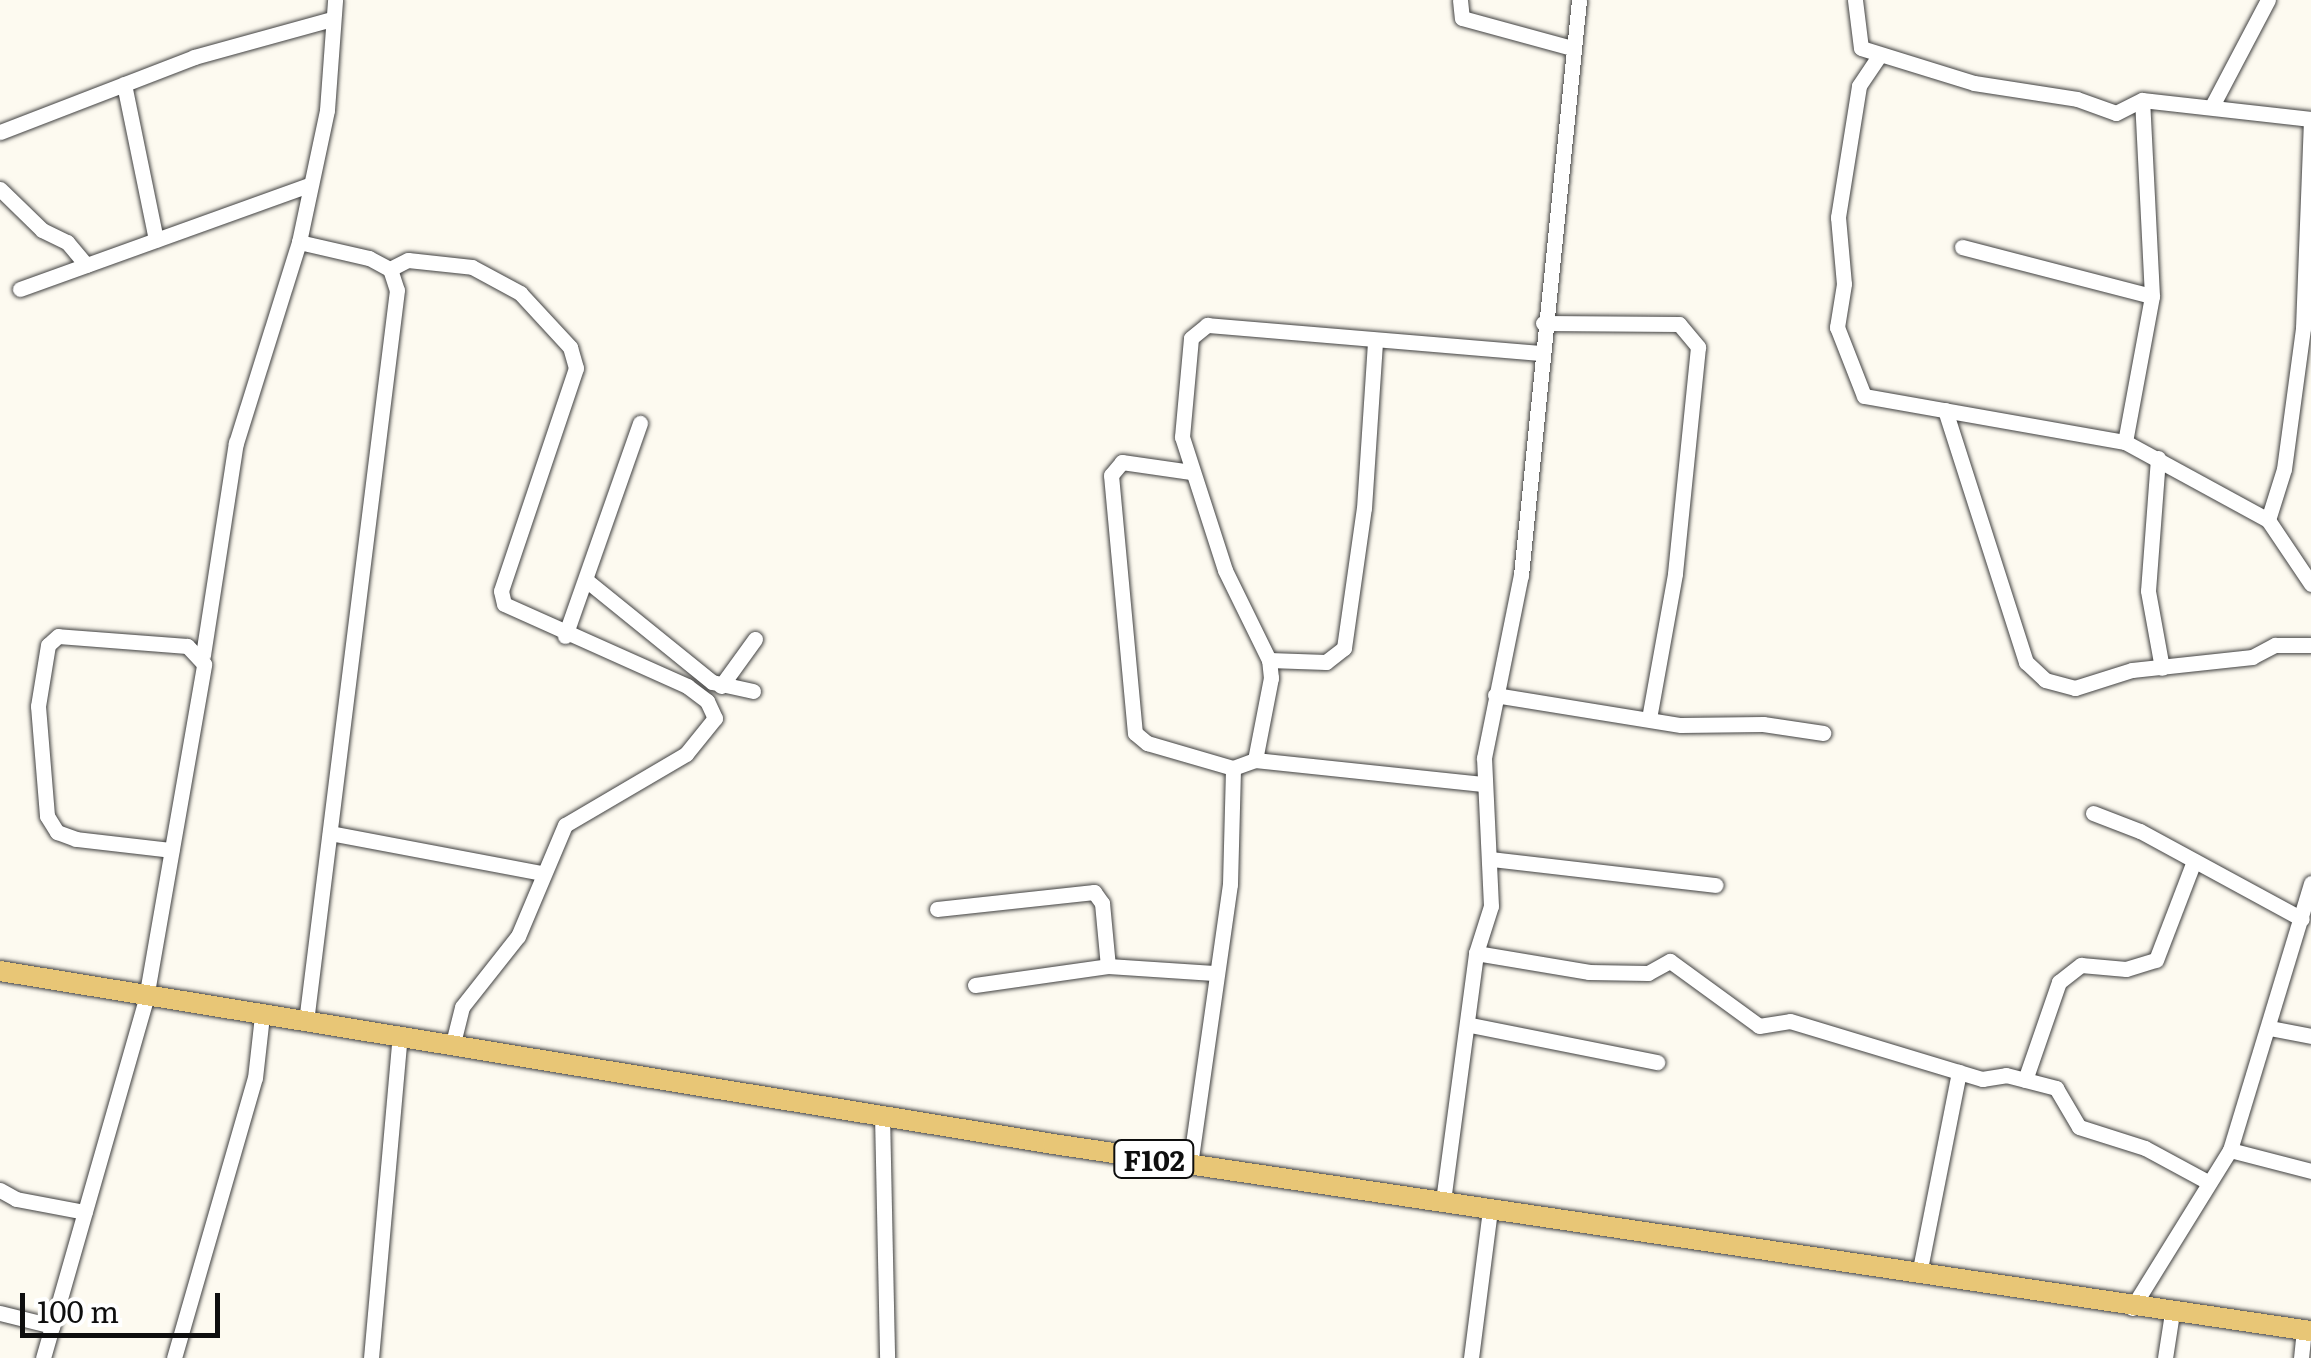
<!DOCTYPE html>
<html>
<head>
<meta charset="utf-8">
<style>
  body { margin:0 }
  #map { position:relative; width:2311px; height:1358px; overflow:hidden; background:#fdfaf0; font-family:Literata,serif }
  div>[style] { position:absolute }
  .roads { filter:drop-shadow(0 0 2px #414141) drop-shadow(0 0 2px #414141) }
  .minor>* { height:15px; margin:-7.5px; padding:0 7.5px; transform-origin:7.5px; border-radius:7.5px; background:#fff }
  .major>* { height:20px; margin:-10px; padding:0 10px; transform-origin:10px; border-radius:10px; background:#e8c676 }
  span { translate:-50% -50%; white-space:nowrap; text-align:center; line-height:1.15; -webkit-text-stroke:10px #fff; paint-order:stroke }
  .shield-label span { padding:2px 8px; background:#fff; border:2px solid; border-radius:8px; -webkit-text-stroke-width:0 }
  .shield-label { font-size:28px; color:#0e0e0e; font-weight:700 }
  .scale { position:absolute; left:20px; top:1293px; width:200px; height:45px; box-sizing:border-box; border:5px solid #0e0e0e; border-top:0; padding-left:12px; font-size:30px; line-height:35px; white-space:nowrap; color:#0e0e0e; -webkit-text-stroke:8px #fff; paint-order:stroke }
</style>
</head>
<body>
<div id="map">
  <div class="roads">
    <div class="minor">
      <div style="left:1460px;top:0;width:18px;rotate:84deg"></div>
      <div style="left:1462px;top:18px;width:114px;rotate:15.3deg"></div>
      <div style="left:1855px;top:0;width:48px;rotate:82.9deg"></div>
      <div style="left:1861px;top:48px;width:118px;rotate:17.2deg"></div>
      <div style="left:1974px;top:83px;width:104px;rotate:8.8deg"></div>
      <div style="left:2077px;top:99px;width:41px;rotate:19.7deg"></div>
      <div style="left:2116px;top:113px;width:29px;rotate:-27deg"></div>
      <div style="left:2142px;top:100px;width:170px;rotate:6.4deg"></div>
      <div style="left:1879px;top:56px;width:36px;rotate:124deg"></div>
      <div style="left:1859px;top:86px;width:133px;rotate:99.1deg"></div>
      <div style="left:1838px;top:217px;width:67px;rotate:84.9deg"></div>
      <div style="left:1844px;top:284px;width:44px;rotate:99.2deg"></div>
      <div style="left:1837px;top:327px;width:74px;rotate:68.6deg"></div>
      <div style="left:1864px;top:396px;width:265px;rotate:10deg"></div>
      <div style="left:2125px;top:442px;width:163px;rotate:28.6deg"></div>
      <div style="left:2268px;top:520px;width:77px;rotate:56.1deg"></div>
      <div style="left:124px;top:84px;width:159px;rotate:78.4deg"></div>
      <div style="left:2212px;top:106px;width:120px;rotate:-62.2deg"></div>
      <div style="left:0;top:132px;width:208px;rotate:-21.1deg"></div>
      <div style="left:194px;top:57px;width:143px;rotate:-15.4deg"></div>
      <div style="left:0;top:189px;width:59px;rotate:44.3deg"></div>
      <div style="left:42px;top:230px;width:28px;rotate:26deg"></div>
      <div style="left:67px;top:242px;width:30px;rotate:50deg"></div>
      <div style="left:299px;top:242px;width:72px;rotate:12.9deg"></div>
      <div style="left:369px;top:258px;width:24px;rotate:28deg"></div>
      <div style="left:390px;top:269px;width:22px;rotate:72deg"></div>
      <div style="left:397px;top:290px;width:738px;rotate:97.09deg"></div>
      <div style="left:1962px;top:247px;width:196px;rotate:14.5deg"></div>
      <div style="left:390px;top:269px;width:20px;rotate:-27deg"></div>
      <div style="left:408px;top:260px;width:64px;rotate:6.2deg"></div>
      <div style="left:472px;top:267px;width:55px;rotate:28.4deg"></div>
      <div style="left:520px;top:293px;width:74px;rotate:47.2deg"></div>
      <div style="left:570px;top:347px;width:22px;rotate:74deg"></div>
      <div style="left:576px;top:368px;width:235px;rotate:108.6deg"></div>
      <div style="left:501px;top:591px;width:13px;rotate:77deg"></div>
      <div style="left:504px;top:604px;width:201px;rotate:24.1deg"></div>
      <div style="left:687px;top:686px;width:25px;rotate:37deg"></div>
      <div style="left:707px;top:701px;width:19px;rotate:65deg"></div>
      <div style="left:715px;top:718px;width:46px;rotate:128.9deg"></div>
      <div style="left:686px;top:754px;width:140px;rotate:149.6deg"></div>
      <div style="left:565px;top:825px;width:121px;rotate:112.9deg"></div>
      <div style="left:518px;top:936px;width:90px;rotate:128.3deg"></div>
      <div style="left:462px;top:1007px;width:38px;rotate:104deg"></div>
      <div style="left:20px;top:289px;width:309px;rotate:-19.8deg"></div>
      <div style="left:1543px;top:323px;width:136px;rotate:0.4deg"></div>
      <div style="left:1679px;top:324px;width:30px;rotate:50deg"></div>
      <div style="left:1698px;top:347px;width:228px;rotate:95.8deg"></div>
      <div style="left:1675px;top:574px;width:147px;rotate:100.2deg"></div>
      <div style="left:1945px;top:410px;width:265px;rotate:72.2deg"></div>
      <div style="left:2026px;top:662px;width:26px;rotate:43deg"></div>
      <div style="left:2045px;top:680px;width:31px;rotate:15deg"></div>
      <div style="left:2075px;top:688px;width:60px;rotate:-17.5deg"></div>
      <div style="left:2132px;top:670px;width:121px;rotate:-6.2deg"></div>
      <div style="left:2252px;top:657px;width:26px;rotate:-28deg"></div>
      <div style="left:2275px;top:645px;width:36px"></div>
      <div style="left:2125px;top:442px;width:148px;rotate:-79.5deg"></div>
      <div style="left:2152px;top:296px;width:196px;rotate:-92.9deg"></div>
      <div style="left:2158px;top:458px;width:133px;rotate:94.3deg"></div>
      <div style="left:2148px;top:591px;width:78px;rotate:79.7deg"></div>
      <div style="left:1191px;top:472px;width:70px;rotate:-171.8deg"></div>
      <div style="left:1122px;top:462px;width:17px;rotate:130deg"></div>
      <div style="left:1111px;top:475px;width:259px;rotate:84.7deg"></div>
      <div style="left:1135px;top:733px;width:16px;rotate:40deg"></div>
      <div style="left:1147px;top:743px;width:90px;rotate:16.2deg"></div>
      <div style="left:2268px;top:520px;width:53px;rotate:-72.6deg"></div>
      <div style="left:2284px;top:469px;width:142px;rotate:-82.3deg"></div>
      <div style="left:2303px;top:328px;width:209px;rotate:-87.8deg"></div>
      <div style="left:586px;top:580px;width:162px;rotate:39deg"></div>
      <div style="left:712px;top:682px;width:42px;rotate:12.4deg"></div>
      <div style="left:565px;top:636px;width:226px;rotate:-70.6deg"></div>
      <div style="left:203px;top:655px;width:215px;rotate:-81.2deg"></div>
      <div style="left:236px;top:443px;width:211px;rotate:-72.6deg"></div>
      <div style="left:299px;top:242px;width:135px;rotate:-78deg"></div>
      <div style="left:327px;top:110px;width:110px;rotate:-85.8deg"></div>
      <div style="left:1269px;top:660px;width:57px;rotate:2deg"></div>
      <div style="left:1326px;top:662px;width:23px;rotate:-38deg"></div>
      <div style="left:1344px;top:648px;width:141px;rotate:-81.9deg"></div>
      <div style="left:1364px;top:508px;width:165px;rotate:-86.2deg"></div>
      <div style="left:721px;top:686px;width:58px;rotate:-54.1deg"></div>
      <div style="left:1495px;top:695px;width:188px;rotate:9.2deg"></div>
      <div style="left:1681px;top:725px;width:82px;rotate:-0.7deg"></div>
      <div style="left:1763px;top:724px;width:61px;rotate:8.5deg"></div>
      <div style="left:1255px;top:760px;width:229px;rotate:6deg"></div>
      <div style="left:2093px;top:813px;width:50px;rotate:21deg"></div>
      <div style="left:2140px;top:831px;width:184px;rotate:28.5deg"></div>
      <div style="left:330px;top:833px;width:216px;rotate:10.7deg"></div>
      <div style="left:1491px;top:859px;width:226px;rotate:6.6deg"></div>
      <div style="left:937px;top:909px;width:158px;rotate:-6.2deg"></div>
      <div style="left:1094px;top:892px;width:14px;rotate:54deg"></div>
      <div style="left:1102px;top:903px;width:63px;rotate:84.6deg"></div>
      <div style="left:1476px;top:953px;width:115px;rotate:9.5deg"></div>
      <div style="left:1589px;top:972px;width:59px;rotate:1deg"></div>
      <div style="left:1648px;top:973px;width:25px;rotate:-29deg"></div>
      <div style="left:1670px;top:961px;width:110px;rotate:36.1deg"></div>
      <div style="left:1759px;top:1026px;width:31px;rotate:-9deg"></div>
      <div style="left:1790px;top:1021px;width:201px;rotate:16.8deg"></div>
      <div style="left:1982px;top:1079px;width:24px;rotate:-9deg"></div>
      <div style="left:2006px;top:1075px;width:52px;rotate:14.6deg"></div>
      <div style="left:2056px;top:1088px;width:45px;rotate:59.5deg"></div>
      <div style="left:2079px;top:1127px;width:69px;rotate:17.7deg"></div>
      <div style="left:2145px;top:1148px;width:72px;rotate:28.4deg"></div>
      <div style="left:975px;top:985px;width:134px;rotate:-8.1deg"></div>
      <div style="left:1108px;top:966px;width:106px;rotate:3.8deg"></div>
      <div style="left:1471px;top:1025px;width:190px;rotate:11.3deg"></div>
      <div style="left:2270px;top:1028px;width:42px;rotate:11deg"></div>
      <div style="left:2025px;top:1080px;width:104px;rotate:-70.9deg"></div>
      <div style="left:2059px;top:982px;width:28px;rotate:-38deg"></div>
      <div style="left:2081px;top:965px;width:45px;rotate:5.1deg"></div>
      <div style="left:2126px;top:969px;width:31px;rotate:-17deg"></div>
      <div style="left:2156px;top:960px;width:106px;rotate:-69deg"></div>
      <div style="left:882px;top:1114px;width:244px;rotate:88.8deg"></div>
      <div style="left:2230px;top:1150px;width:84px;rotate:14.5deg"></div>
      <div style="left:1190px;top:1165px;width:284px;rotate:-81.9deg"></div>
      <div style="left:1230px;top:884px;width:116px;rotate:-88.5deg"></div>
      <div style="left:1233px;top:768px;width:23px;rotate:-20deg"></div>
      <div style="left:1255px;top:760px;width:84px;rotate:-79deg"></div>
      <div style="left:1271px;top:678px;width:18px;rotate:-96deg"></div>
      <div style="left:1269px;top:660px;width:100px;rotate:-116.1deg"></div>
      <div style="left:1225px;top:570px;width:140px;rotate:-107.9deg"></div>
      <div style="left:1182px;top:437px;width:99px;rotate:-84.8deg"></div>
      <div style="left:1191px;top:338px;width:21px;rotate:-39deg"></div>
      <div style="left:1207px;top:325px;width:333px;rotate:4.8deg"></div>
      <div style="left:0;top:1190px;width:18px;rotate:29deg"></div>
      <div style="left:16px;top:1199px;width:70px;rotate:10.7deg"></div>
      <div style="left:1443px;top:1201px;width:250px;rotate:-82.4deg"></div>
      <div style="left:1476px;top:953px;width:49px;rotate:-72.3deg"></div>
      <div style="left:1491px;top:906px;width:148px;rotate:-92.7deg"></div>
      <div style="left:1484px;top:758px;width:187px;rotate:-78.6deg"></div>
      <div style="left:1521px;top:575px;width:578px;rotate:-84.24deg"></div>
      <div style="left:1919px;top:1274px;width:206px;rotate:-78.8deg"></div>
      <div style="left:2132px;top:1308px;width:186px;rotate:-58.2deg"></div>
      <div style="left:2230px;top:1150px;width:279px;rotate:-73.1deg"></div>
      <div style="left:0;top:1313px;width:54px;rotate:14deg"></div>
      <div style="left:43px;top:1358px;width:374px;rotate:-74deg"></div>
      <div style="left:146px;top:998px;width:339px;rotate:-80.1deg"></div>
      <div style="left:204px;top:664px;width:25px;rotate:-133deg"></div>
      <div style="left:187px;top:646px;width:129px;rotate:-175.6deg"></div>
      <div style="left:58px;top:636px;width:13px;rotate:138deg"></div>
      <div style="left:48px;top:645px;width:62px;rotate:99.3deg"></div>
      <div style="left:38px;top:706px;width:110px;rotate:85.3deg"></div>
      <div style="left:47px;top:816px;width:19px;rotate:58deg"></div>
      <div style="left:57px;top:832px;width:20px;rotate:20deg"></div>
      <div style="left:76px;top:839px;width:96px;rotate:6.6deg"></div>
      <div style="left:174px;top:1358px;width:291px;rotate:-73.9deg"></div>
      <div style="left:255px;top:1078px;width:62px;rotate:-83.6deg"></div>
      <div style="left:371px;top:1358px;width:323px;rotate:-84.9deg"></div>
      <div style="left:1471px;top:1358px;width:150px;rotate:-82.7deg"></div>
      <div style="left:2165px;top:1358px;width:46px;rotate:-81.2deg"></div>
      <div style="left:2301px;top:1358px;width:29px;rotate:-84deg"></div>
    </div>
    <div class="major">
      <div style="left:0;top:971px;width:1067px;rotate:9.33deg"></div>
      <div style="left:1053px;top:1144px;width:1272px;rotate:8.46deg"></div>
    </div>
  </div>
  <div class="shield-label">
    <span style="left:1154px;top:1159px">F102</span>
  </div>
  <div class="scale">100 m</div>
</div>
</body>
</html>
